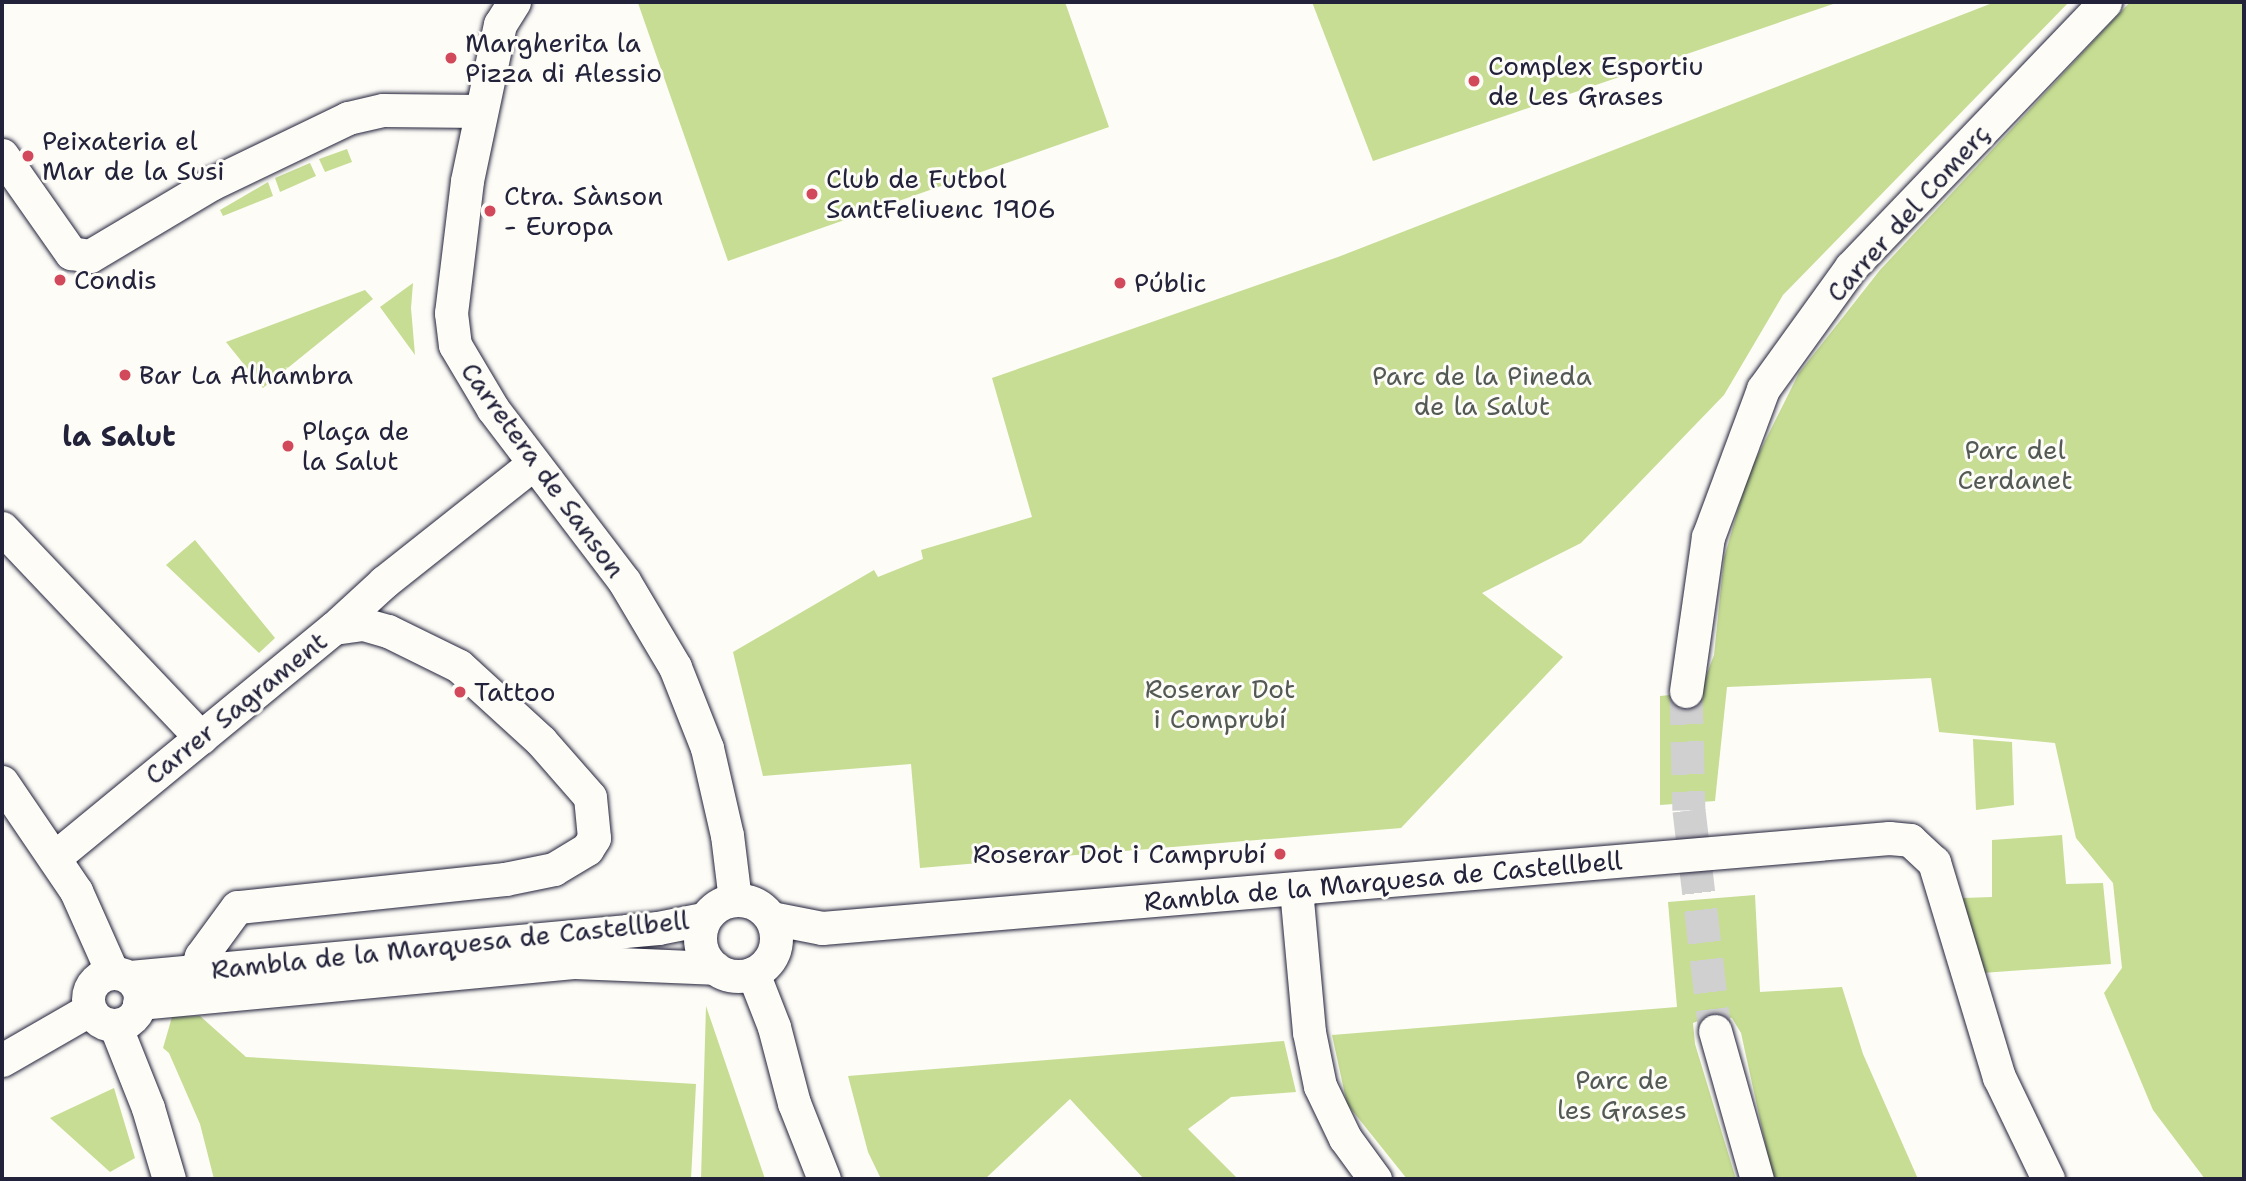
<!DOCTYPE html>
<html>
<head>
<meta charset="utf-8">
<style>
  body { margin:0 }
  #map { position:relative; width:2246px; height:1181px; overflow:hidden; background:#fdfcf7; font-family:"Shantell Sans",sans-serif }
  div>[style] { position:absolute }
  .green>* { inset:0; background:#c6dd93 }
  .minor-tunnel>* { height:33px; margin-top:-16.5px; transform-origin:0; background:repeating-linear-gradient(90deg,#d1d0d1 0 33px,transparent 0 50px) }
  .roads { filter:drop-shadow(0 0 2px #22223b) drop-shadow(0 0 2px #22223b) }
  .minor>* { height:33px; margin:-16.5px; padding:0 16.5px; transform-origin:16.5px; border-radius:16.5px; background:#fdfcf7 }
  .minor>.ring { margin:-16.5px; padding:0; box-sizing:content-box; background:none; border:33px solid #fdfcf7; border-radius:50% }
  .dots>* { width:19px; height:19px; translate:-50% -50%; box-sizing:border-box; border:4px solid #fdfcf7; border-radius:50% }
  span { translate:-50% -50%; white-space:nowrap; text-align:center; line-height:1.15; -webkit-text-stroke:6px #fdfcf7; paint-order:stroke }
  .poi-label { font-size:26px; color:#22223b }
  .left { translate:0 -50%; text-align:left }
  .right { translate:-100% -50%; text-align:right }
  .street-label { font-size:26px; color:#22223b }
  .park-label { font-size:26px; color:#535a55 }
  .neighbourhood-label { font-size:28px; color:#22223b; font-weight:700 }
  .frame { position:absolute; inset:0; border:4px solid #22223b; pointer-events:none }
</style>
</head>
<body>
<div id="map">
  <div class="green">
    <div style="clip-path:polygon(1065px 2px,1109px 127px,728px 261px,638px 3px)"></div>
    <div style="clip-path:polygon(1312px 2px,1839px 2px,1373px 161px)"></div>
    <div style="clip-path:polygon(1995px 2px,2069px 2px,1783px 295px,1724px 395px,1581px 543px,1482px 593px,1563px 657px,1401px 828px,920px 868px,911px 764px,763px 776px,733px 652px,874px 570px,878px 577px,923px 559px,921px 550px,1032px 517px,992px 378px,1338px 257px)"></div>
    <div style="clip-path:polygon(2130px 2px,2244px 2px,2244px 1179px,2205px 1179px,2153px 1110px,2104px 993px,2122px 968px,2113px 883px,2076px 838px,2055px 743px,1939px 732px,1931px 678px,1727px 687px,1715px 801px,1660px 805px,1660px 696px,1700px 692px,1714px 655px,1724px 558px,1748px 475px,1799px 373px,1880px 270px)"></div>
    <div style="clip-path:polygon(347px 149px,352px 162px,325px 172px,319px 159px)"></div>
    <div style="clip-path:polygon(310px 163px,316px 176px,280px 192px,275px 178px)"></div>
    <div style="clip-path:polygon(268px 182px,273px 196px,223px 216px,220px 210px)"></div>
    <div style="clip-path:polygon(413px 283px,411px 308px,415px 355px,380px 307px)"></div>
    <div style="clip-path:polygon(365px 290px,373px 299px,263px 388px,226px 342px)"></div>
    <div style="clip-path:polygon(195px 540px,275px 638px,259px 653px,166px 565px)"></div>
    <div style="clip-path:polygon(1973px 739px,2012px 742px,2014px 805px,1976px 810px)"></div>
    <div style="clip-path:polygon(2062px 835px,2066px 884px,2103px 883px,2111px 964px,1982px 973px,1963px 898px,1992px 897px,1992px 840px)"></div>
    <div style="clip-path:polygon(1755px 895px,1760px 992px,1842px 987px,1863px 1054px,1918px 1179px,1773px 1179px,1741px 1033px,1732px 1018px,1713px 1015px,1693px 1023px,1695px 1044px,1736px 1179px,1407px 1179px,1347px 1104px,1332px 1035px,1677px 1007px,1668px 902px)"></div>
    <div style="clip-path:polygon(706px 1006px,765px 1179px,701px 1179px)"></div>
    <div style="clip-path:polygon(200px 1016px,246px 1057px,696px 1084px,691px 1179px,214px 1179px,200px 1124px,169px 1053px,163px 1048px,172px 1017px)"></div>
    <div style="clip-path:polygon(1284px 1041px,1296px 1092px,1231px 1097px,1188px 1129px,1238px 1179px,1144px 1179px,1070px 1099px,985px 1179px,881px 1179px,868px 1152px,848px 1076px)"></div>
    <div style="clip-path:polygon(114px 1088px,135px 1158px,110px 1172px,50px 1118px)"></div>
  </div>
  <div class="minor-tunnel">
    <div style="left:1686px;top:691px;width:119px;rotate:88.6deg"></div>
    <div style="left:1689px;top:810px;width:223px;rotate:83.3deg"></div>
  </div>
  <div class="roads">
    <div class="minor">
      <div style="left:514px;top:2px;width:26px;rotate:122deg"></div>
      <div style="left:500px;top:24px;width:160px;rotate:101.9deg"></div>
      <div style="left:467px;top:181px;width:133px;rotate:96.9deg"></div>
      <div style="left:451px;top:313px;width:32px;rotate:83deg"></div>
      <div style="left:455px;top:345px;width:74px;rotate:59.3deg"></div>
      <div style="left:493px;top:409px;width:216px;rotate:52.7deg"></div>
      <div style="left:624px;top:581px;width:100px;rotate:59.3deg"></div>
      <div style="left:675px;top:667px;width:87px;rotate:68.4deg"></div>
      <div style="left:707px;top:748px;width:89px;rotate:77.1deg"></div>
      <div style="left:727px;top:835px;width:65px;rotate:83deg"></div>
      <div style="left:2px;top:155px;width:120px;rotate:54.9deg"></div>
      <div style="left:71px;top:253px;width:19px;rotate:9deg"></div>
      <div style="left:90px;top:256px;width:141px;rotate:-30.8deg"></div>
      <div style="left:211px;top:184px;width:152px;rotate:-25.7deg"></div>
      <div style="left:348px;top:118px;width:36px;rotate:-13deg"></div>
      <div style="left:383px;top:110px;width:97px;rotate:0.6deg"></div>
      <div style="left:2px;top:528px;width:289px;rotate:46.5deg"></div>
      <div style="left:334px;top:628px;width:68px;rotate:-42.6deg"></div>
      <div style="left:384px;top:582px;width:191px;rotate:-38.4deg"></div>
      <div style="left:1686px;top:691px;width:156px;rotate:-81.9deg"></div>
      <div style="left:1708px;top:537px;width:158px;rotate:-69.6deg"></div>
      <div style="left:1763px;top:389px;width:150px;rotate:-54.2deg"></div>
      <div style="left:1851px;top:267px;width:367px;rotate:-46.2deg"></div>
      <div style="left:2px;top:782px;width:132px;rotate:55.8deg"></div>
      <div style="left:76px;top:891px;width:89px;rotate:66deg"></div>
      <div style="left:55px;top:857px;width:361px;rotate:-39.4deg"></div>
      <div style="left:334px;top:628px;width:29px;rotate:-8deg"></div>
      <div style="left:363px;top:624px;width:26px;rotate:16deg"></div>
      <div style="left:388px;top:631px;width:79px;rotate:26.2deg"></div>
      <div style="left:459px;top:666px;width:111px;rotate:42.4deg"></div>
      <div style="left:541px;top:741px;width:74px;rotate:48.8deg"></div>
      <div style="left:590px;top:797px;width:41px;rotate:84.4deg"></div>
      <div style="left:594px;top:838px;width:13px;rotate:122deg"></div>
      <div style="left:587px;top:849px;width:39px;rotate:149deg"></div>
      <div style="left:554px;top:869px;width:50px;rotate:168.5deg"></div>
      <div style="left:505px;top:879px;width:269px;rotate:174deg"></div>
      <div style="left:237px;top:907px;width:61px;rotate:126.3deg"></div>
      <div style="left:201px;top:956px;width:16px;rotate:108deg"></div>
      <div style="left:1296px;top:889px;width:144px;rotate:84.8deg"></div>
      <div style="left:1309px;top:1032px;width:55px;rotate:78.5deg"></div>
      <div style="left:1320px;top:1086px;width:58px;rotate:64.3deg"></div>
      <div style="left:1345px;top:1138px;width:51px;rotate:53.8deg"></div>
      <div class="ring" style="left:700px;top:900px;width:43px;height:43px"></div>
      <div style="left:771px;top:918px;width:52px;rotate:11.1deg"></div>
      <div style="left:822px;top:928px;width:1071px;rotate:-4.82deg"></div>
      <div style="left:1889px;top:838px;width:21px;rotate:5deg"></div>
      <div style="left:1910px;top:840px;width:33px;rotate:43deg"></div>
      <div style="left:1934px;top:862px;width:225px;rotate:73.2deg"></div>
      <div style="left:1999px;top:1077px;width:113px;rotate:64.3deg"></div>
      <div class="ring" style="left:88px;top:973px;width:19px;height:19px"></div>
      <div style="left:753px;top:973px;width:58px;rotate:68.7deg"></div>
      <div style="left:774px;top:1027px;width:79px;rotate:75.3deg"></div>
      <div style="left:794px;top:1103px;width:82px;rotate:68.5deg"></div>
      <div style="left:130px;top:977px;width:530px;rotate:-5.3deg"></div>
      <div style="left:658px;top:928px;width:46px;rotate:-11.3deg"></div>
      <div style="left:139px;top:1003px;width:436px;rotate:-5.4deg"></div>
      <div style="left:573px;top:962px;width:142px;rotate:2.4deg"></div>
      <div style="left:115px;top:1025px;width:89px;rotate:68.3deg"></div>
      <div style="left:148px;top:1108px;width:74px;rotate:73.5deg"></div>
      <div style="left:1715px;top:1031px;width:154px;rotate:74.2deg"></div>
      <div style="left:2px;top:1060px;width:100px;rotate:-29.9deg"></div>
    </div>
  </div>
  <div class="dots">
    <div style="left:451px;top:58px;background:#d1495b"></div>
    <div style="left:1474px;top:81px;background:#d1495b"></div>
    <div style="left:28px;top:156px;background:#d1495b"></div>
    <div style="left:812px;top:194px;background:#d1495b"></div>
    <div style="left:490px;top:211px;background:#d1495b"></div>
    <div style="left:60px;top:280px;background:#d1495b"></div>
    <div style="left:1120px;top:283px;background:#d1495b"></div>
    <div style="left:125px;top:375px;background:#d1495b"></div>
    <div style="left:288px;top:446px;background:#d1495b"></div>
    <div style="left:460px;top:692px;background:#d1495b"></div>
    <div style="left:1280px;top:854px;background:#d1495b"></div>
  </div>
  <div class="poi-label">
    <span class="left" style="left:465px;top:58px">Margherita la<br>Pizza di Alessio</span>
    <span class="left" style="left:1488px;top:81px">Complex Esportiu<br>de Les Grases</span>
    <span class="left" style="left:42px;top:156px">Peixateria el<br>Mar de la Susi</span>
    <span class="left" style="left:826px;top:194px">Club de Futbol<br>SantFeliuenc 1906</span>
    <span class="left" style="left:504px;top:211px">Ctra. Sànson<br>- Europa</span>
    <span class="left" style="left:74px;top:280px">Condis</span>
    <span class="left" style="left:1134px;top:283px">Públic</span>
    <span class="left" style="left:139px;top:375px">Bar La Alhambra</span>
    <span class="left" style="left:302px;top:446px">Plaça de<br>la Salut</span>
    <span class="left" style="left:474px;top:692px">Tattoo</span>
    <span class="right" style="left:1266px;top:854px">Roserar Dot i Camprubí</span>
  </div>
  <div class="street-label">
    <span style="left:1908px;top:213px;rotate:-48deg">Carrer del Comerç</span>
    <span style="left:543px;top:470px;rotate:54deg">Carretera de Sanson</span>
    <span style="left:236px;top:708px;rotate:-39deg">Carrer Sagrament</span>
    <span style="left:1383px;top:881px;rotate:-5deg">Rambla de la Marquesa de Castellbell</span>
    <span style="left:450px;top:945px;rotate:-6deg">Rambla de la Marquesa de Castellbell</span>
  </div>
  <div class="park-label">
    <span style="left:1482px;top:391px">Parc de la Pineda<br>de la Salut</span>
    <span style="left:2015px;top:465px">Parc del<br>Cerdanet</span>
    <span style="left:1220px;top:704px">Roserar Dot<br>i Comprubí</span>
    <span style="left:1622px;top:1095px">Parc de<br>les Grases</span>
  </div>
  <div class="neighbourhood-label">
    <span style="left:119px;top:436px">la Salut</span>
  </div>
  <div class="frame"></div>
</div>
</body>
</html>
